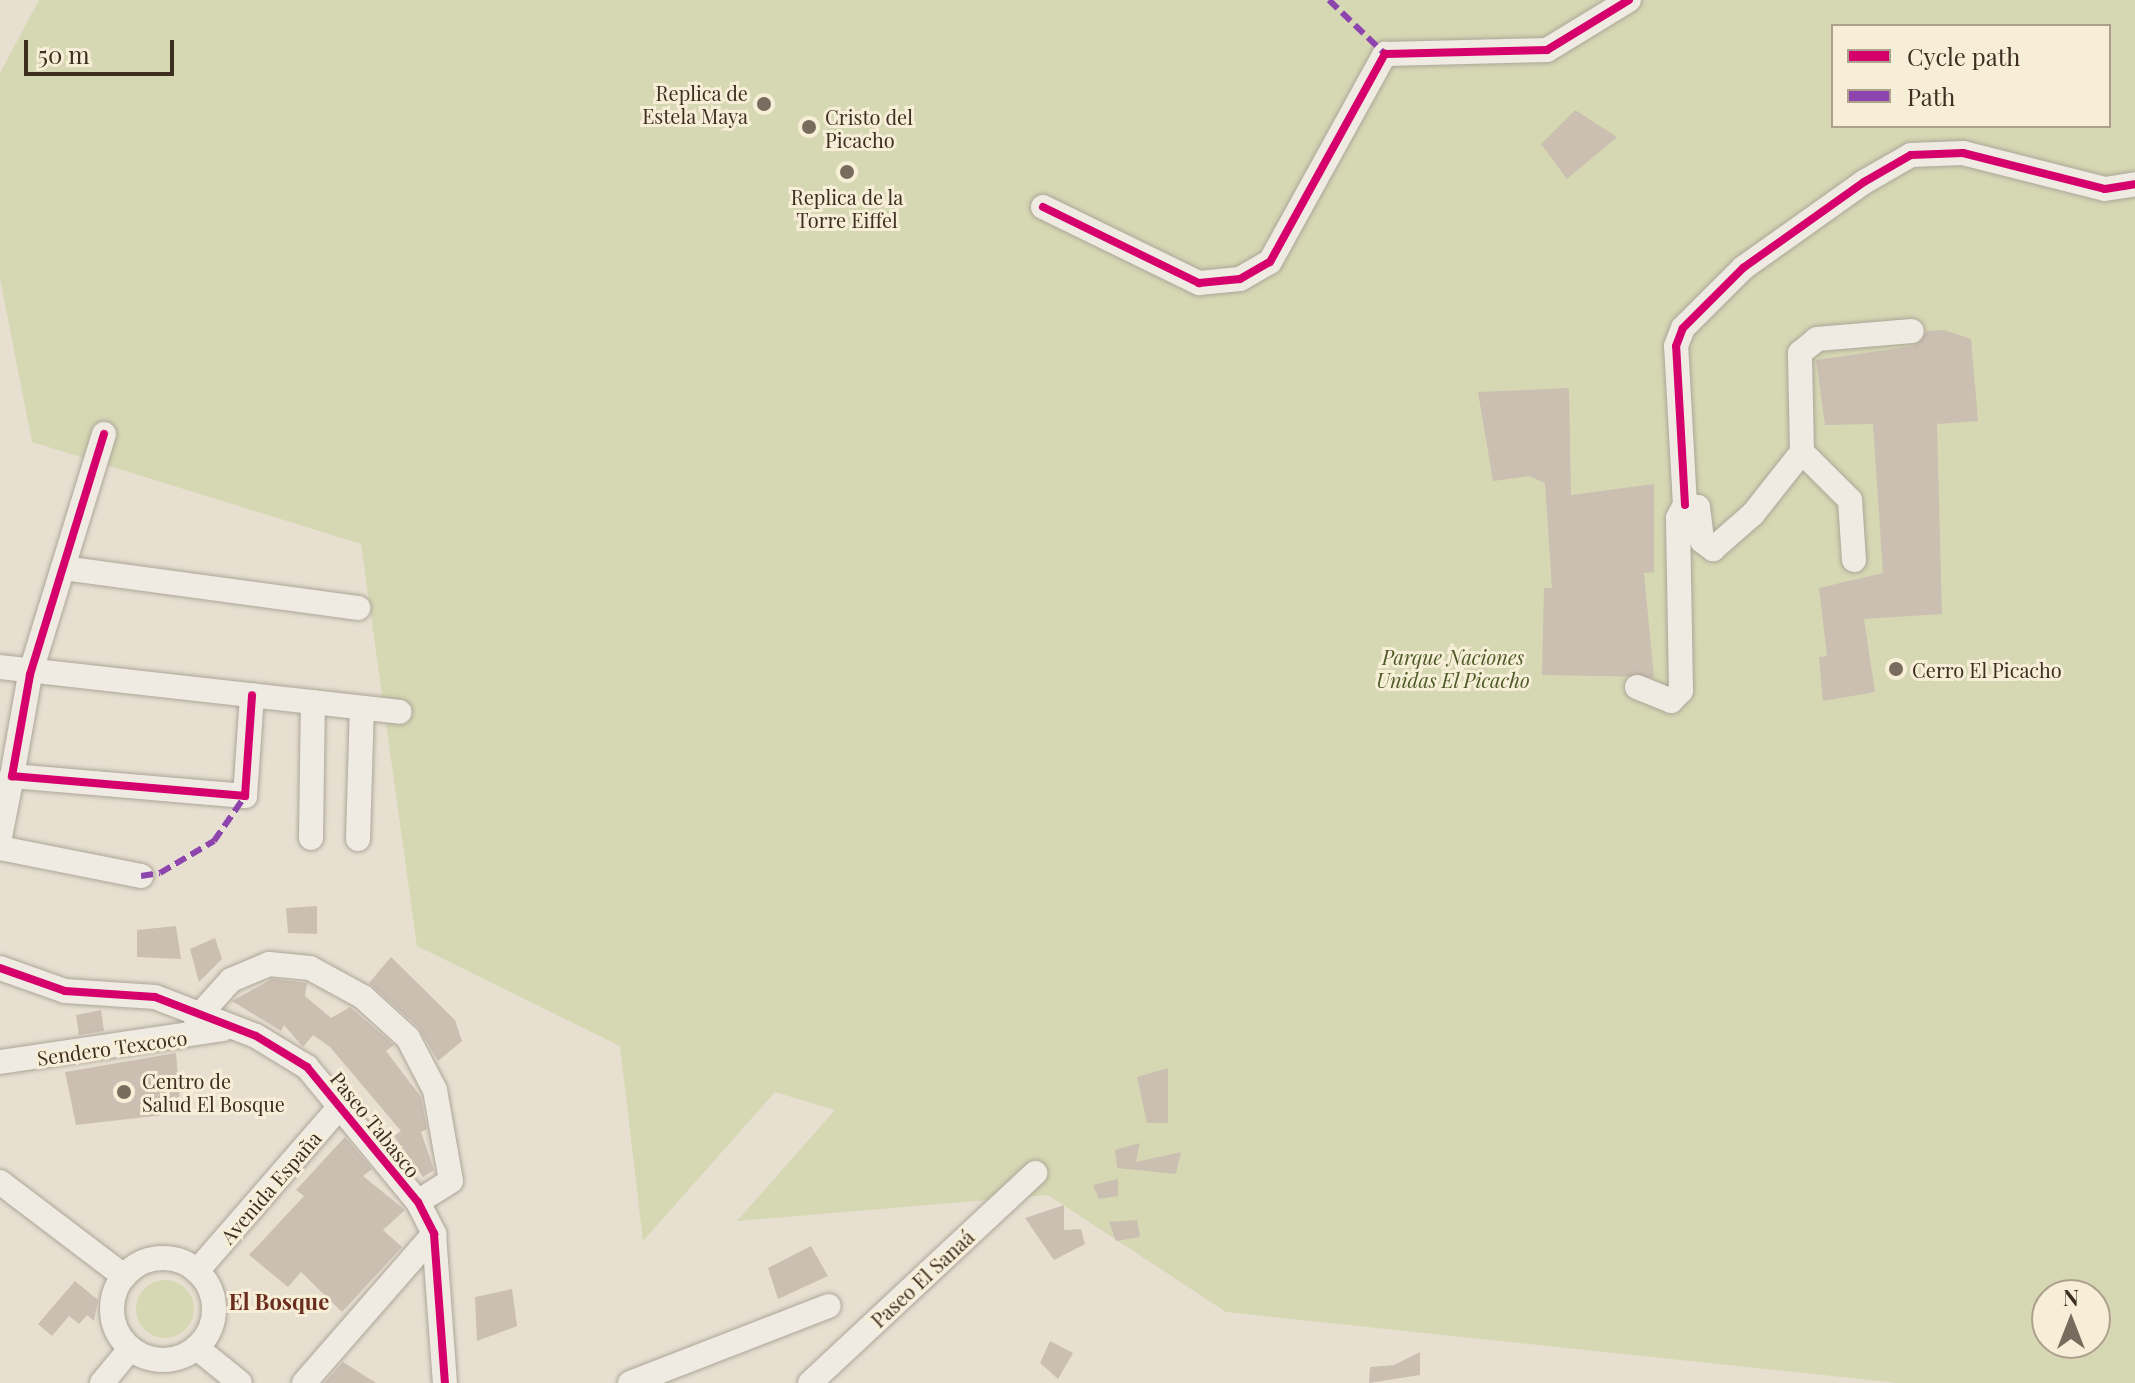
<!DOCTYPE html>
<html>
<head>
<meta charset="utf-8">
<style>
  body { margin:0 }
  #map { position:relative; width:2135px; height:1383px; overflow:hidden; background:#e7e0d1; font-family:"Playfair Display",serif }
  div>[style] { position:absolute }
  .green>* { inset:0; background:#d6d7b3 }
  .round { border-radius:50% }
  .building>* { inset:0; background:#cbbfb2 }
  .roads { filter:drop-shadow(0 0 2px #ada599) drop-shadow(0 0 2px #ada599) }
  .minor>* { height:24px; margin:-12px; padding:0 12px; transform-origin:12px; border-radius:12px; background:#efebe3 }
  .minor>.ring { margin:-12px; padding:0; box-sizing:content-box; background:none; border:24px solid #efebe3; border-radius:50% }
  .quiet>* { height:6px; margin-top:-3px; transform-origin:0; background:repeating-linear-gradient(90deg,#8e44ad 0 12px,transparent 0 18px) }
  .cycleway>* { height:8px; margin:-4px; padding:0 4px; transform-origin:4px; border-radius:4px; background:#d6006c }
  .dots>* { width:22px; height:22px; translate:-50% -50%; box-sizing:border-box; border:4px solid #f7eed8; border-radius:50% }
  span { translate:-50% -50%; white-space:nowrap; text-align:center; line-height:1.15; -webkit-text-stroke:6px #f7eed8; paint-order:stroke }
  .poi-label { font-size:20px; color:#3d2e20 }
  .right { translate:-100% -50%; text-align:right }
  .left { translate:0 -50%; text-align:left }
  .park-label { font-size:20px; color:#4d5a26; font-style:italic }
  .street-label { font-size:20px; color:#3d2e20 }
  .neighbourhood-label { font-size:22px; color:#6b2e1e; font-weight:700 }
  .legend { position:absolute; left:1831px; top:24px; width:280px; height:104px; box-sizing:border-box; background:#f7eed8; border:2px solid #ada18e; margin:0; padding:10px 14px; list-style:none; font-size:24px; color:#3d2e20 }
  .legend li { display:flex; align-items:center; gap:16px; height:40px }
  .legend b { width:40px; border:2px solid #ada18e }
  .north { position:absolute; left:2031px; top:1279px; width:80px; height:80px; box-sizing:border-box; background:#f7eed8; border:2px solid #ada18e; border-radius:50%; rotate:0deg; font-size:22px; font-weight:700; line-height:32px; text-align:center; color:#3d2e20 }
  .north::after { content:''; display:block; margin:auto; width:28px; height:36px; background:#786c5e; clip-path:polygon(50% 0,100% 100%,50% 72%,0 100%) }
  .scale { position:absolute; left:24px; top:40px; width:150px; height:36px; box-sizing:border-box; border:4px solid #3d2e20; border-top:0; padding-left:10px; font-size:24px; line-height:28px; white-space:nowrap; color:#3d2e20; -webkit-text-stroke:6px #f7eed8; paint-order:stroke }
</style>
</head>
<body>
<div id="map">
  <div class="green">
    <div style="clip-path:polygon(evenodd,39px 0,2135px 0,2135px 1383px,1898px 1383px,1226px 1312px,1048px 1195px,737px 1221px,835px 1110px,775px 1092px,643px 1241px,620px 1046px,417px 946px,361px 544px,32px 442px,0 279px,0 73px,39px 0,1833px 26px,2109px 26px,2109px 126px,1833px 126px,1833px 26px,39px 0,2047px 1295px,2095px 1295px,2095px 1343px,2047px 1343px,2047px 1295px)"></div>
    <div class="round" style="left:136px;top:1280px;width:58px;height:58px"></div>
  </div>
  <div class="building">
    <div style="clip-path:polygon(1575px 110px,1617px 137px,1567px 179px,1541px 144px)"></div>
    <div style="clip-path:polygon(1944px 330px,1971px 339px,1978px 421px,1937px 424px,1942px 614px,1864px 619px,1875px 692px,1823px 701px,1819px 657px,1827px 656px,1819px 588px,1883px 573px,1873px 424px,1825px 425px,1816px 360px,1914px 346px,1927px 331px)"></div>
    <div style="clip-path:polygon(1569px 388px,1571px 495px,1654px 484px,1654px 572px,1644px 573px,1654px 677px,1542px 675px,1544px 588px,1552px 588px,1545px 483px,1529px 476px,1493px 481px,1478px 392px)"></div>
    <div style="clip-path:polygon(317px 906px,317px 934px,288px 933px,286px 908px)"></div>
    <div style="clip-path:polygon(176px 926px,181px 959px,137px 957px,137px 930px)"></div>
    <div style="clip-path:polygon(215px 938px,222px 959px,199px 982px,190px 949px)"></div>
    <div style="clip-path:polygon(391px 957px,455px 1020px,462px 1041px,438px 1061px,418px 1027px,369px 983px)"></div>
    <div style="clip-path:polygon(272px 979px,307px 983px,305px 996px,331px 1018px,350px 1007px,394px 1045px,386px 1051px,421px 1097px,427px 1129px,421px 1132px,434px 1170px,423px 1177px,394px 1136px,401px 1131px,330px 1047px,313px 1035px,303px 1047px,284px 1025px,281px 1031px,232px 1001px)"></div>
    <div style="clip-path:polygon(101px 1010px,104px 1031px,79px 1035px,76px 1015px)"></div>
    <div style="clip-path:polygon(176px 1053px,181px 1113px,76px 1125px,65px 1072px)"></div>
    <div style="clip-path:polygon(1168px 1068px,1168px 1123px,1147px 1123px,1137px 1077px)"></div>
    <div style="clip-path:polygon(345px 1137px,372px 1169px,363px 1176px,405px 1210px,383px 1230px,402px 1247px,342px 1312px,301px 1272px,288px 1287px,249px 1255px,304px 1196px,296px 1190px)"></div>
    <div style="clip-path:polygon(1140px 1143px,1136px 1162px,1181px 1152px,1176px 1174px,1117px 1168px,1115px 1150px)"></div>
    <div style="clip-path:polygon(1118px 1179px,1118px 1196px,1099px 1199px,1093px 1185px)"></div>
    <div style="clip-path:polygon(1064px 1205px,1064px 1230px,1081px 1229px,1085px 1244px,1054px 1260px,1025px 1218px)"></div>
    <div style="clip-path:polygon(1137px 1220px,1140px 1237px,1116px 1241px,1109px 1222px)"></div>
    <div style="clip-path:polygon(811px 1246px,828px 1276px,778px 1299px,768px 1268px)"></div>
    <div style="clip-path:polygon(75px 1281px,98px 1300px,94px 1321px,87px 1315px,79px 1324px,69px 1316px,52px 1336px,38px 1324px)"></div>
    <div style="clip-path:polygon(512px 1289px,517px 1326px,477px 1341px,475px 1297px)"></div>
    <div style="clip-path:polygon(1050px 1341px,1073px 1353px,1058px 1379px,1040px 1363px)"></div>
    <div style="clip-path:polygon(1420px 1352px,1420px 1375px,1369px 1383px,1370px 1367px,1394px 1365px)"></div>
    <div style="clip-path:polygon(343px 1362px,376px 1383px,324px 1383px)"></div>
  </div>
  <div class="roads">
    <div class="minor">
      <div style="left:1043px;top:207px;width:174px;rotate:26deg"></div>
      <div style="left:1199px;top:283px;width:41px;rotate:-5.6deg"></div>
      <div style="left:1240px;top:279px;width:34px;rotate:-30deg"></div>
      <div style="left:1270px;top:262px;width:238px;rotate:-61.1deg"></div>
      <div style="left:1385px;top:54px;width:162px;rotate:-1.4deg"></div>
      <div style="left:1547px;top:50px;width:96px;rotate:-31.4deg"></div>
      <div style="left:104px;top:434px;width:252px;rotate:107.1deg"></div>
      <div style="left:30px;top:675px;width:103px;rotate:100.1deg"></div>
      <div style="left:12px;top:776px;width:234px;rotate:4.9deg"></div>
      <div style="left:245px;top:796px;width:101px;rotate:-86deg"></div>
      <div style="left:1685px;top:505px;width:159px;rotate:-93.2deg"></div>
      <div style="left:1676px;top:346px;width:19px;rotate:-69deg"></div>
      <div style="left:1683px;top:328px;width:85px;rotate:-45deg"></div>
      <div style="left:1743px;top:268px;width:148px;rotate:-35.4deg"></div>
      <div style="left:1864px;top:182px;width:54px;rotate:-29.9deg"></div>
      <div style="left:1911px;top:155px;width:52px;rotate:-2.2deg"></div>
      <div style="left:1963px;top:153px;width:146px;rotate:14.2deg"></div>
      <div style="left:2105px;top:189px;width:30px;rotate:-9deg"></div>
      <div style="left:1854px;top:560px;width:60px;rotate:-93.8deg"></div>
      <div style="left:1850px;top:500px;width:68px;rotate:-135deg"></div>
      <div style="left:1802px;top:452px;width:99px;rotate:-91.2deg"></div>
      <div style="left:1800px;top:353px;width:22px;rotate:-39deg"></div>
      <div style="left:1817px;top:339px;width:95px;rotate:-4.8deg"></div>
      <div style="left:63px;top:568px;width:298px;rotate:7.7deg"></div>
      <div style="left:0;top:667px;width:402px;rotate:6.4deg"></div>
      <div style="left:1637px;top:687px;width:37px;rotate:22deg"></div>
      <div style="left:1671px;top:701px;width:14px;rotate:-45deg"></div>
      <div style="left:1681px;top:691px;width:173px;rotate:-91deg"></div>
      <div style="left:1678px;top:518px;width:15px;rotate:-62deg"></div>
      <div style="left:1685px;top:505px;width:13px;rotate:9deg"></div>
      <div style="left:1698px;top:507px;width:34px;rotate:83deg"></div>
      <div style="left:1702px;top:541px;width:14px;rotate:36deg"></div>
      <div style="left:1713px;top:549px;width:53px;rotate:-41.2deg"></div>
      <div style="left:1753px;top:514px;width:79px;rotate:-51.7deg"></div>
      <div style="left:0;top:837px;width:62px;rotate:-78.9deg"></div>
      <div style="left:311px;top:838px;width:136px;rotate:-89.2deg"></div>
      <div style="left:358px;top:839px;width:131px;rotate:-88.3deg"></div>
      <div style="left:0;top:848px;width:144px;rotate:11.2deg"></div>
      <div style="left:0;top:968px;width:69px;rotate:19.5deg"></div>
      <div style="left:65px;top:991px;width:90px;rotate:3.8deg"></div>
      <div style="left:155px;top:997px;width:108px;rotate:21.1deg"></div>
      <div style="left:256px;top:1036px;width:60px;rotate:31.3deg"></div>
      <div style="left:307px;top:1067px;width:175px;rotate:50.6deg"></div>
      <div style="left:418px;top:1202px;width:36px;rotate:63deg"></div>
      <div style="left:434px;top:1234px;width:149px;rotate:85.8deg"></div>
      <div style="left:196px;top:1019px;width:52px;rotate:-48.1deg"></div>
      <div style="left:231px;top:980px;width:41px;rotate:-22.8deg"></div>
      <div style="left:269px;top:964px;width:41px;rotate:5.6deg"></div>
      <div style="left:310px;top:968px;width:60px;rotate:28.7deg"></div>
      <div style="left:363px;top:997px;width:61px;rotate:42.3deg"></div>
      <div style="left:408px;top:1038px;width:59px;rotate:62.6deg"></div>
      <div style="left:435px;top:1090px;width:92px;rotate:80deg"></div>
      <div style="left:451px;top:1181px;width:39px;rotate:148deg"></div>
      <div style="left:0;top:1062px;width:225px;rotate:-8.4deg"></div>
      <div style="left:0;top:1182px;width:156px;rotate:37.2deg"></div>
      <div class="ring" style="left:112px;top:1258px;width:78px;height:78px"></div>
      <div style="left:197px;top:1271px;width:221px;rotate:-49deg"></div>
      <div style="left:197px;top:1348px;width:55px;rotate:39.1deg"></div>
      <div style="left:102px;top:1383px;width:44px;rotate:-50.5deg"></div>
      <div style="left:304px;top:1383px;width:198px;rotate:-48.9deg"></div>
      <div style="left:630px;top:1383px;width:213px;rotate:-21.2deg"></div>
      <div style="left:810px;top:1383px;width:308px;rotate:-43deg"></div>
    </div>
  </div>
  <div class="quiet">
    <div style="left:1329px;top:0;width:78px;rotate:44deg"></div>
    <div style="left:141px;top:876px;width:19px;rotate:-9deg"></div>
    <div style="left:160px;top:873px;width:63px;rotate:-30.7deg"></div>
    <div style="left:214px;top:841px;width:55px;rotate:-55.4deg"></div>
  </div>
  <div class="cycleway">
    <div style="left:1043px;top:207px;width:174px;rotate:26deg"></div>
    <div style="left:1199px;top:283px;width:41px;rotate:-5.6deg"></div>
    <div style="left:1240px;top:279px;width:34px;rotate:-30deg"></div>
    <div style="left:1270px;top:262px;width:238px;rotate:-61.1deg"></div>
    <div style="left:1385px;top:54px;width:162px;rotate:-1.4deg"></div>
    <div style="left:1547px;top:50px;width:96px;rotate:-31.4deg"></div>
    <div style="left:104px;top:434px;width:252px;rotate:107.1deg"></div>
    <div style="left:30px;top:675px;width:103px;rotate:100.1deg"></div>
    <div style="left:12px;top:776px;width:234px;rotate:4.9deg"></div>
    <div style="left:245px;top:796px;width:101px;rotate:-86deg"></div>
    <div style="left:1685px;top:505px;width:159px;rotate:-93.2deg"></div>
    <div style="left:1676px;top:346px;width:19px;rotate:-69deg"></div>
    <div style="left:1683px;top:328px;width:85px;rotate:-45deg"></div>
    <div style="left:1743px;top:268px;width:148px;rotate:-35.4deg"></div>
    <div style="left:1864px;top:182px;width:54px;rotate:-29.9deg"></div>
    <div style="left:1911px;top:155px;width:52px;rotate:-2.2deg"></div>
    <div style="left:1963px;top:153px;width:146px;rotate:14.2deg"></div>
    <div style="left:2105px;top:189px;width:30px;rotate:-9deg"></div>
    <div style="left:0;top:968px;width:69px;rotate:19.5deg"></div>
    <div style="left:65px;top:991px;width:90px;rotate:3.8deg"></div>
    <div style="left:155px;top:997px;width:108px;rotate:21.1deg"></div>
    <div style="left:256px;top:1036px;width:60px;rotate:31.3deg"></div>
    <div style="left:307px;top:1067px;width:175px;rotate:50.6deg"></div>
    <div style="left:418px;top:1202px;width:36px;rotate:63deg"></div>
    <div style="left:434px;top:1234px;width:149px;rotate:85.8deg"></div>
  </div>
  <div class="dots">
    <div style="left:764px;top:104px;background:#786c5e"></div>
    <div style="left:809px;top:127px;background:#786c5e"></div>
    <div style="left:847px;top:172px;background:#786c5e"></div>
    <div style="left:1896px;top:669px;background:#786c5e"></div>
    <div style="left:124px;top:1092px;background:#786c5e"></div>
  </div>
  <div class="poi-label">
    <span class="right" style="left:748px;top:104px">Replica de<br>Estela Maya</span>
    <span class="left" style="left:825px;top:128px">Cristo del<br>Picacho</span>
    <span style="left:847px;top:208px">Replica de la<br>Torre Eiffel</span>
    <span class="left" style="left:1912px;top:669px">Cerro El Picacho</span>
    <span class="left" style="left:142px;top:1092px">Centro de<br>Salud El Bosque</span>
  </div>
  <div class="park-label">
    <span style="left:1453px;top:668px">Parque Naciones<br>Unidas El Picacho</span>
  </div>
  <div class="street-label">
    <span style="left:112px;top:1047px;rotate:-8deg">Sendero Texcoco</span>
    <span style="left:376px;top:1124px;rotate:51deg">Paseo Tabasco</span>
    <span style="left:270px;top:1187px;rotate:-49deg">Avenida España</span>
    <span style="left:922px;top:1278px;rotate:-43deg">Paseo El Sanaá</span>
  </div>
  <div class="neighbourhood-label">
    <span style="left:279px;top:1302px">El Bosque</span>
  </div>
  <ul class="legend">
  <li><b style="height:10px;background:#d6006c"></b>Cycle path</li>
  <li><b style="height:10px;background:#8e44ad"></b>Path</li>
  </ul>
  <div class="north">N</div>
  <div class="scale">50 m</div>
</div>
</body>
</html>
